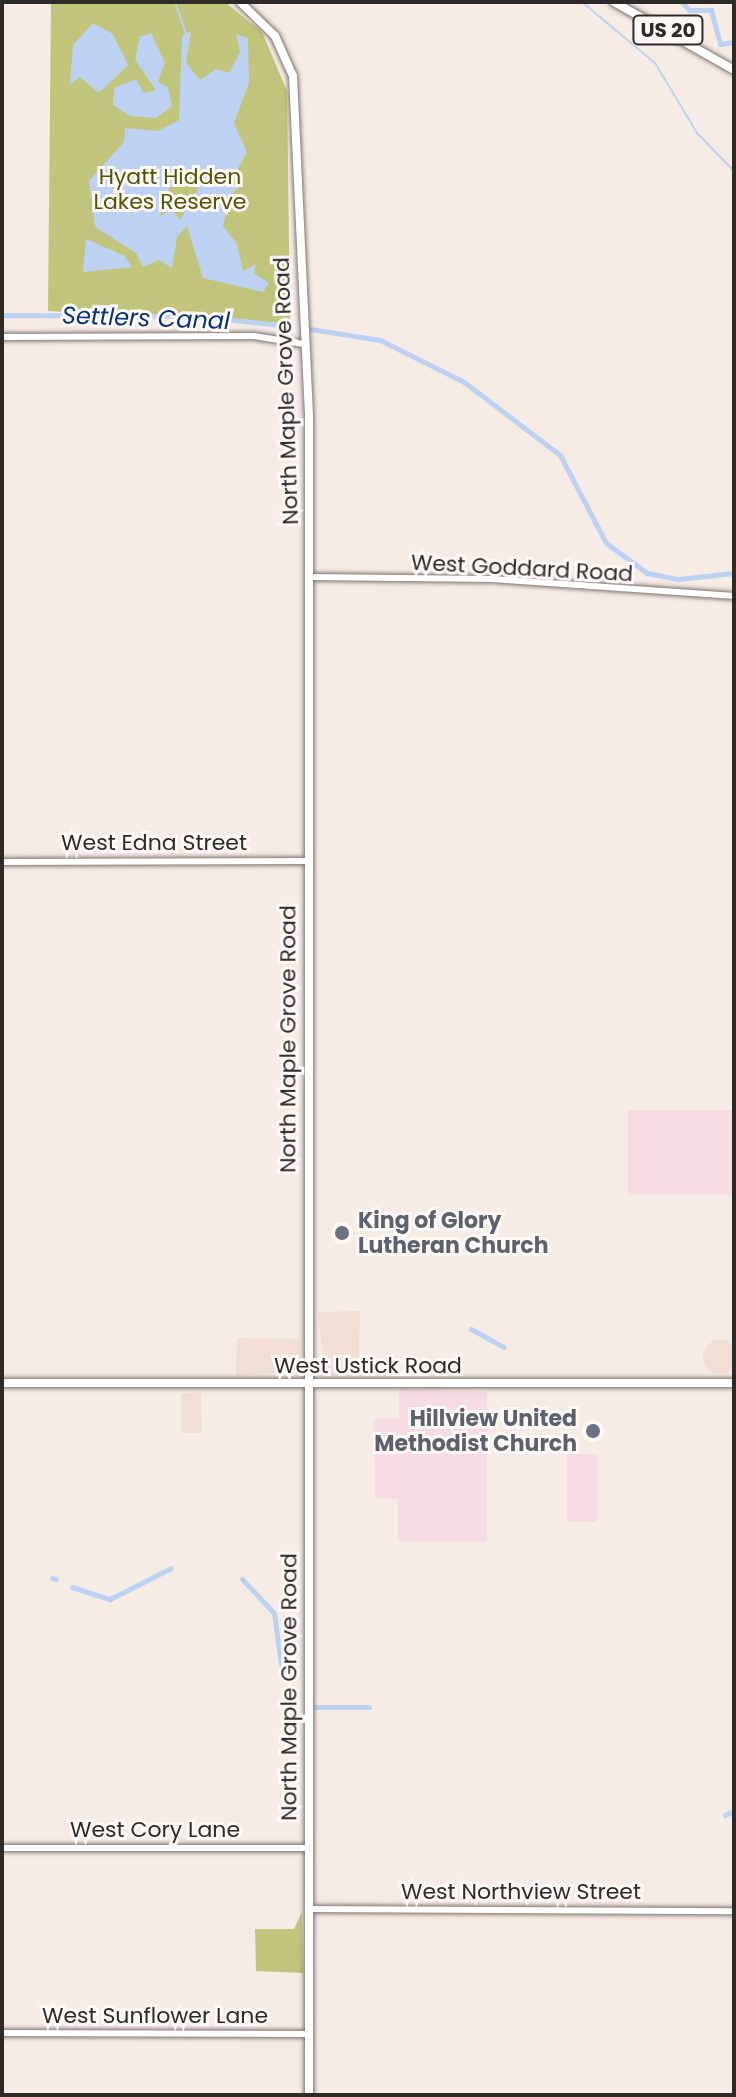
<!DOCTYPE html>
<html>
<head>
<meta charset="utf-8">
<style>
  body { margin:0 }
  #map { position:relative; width:736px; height:2097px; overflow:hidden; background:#f6ebe5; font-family:Poppins,sans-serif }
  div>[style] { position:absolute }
  .built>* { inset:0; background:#f1ded4 }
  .round { border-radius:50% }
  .education>* { inset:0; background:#f6dce2 }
  .green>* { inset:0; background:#c0c57b }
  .water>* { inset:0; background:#bdd2f2 }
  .stream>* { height:2px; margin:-1px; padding:0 1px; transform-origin:1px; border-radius:1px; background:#bdd2f2 }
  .canal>* { height:5px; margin:-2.5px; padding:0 2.5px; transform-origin:2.5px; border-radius:2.5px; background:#bdd2f2 }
  .roads { filter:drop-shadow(0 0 2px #7f746f) drop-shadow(0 0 2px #7f746f) }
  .minor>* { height:6px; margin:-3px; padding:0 3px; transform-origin:3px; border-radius:3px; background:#fff }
  .major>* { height:8px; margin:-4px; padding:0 4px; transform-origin:4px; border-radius:4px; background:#fff }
  .dots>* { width:22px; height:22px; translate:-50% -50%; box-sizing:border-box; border:4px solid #fef9f7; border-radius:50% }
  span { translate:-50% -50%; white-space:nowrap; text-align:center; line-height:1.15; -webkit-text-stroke:6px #fef9f7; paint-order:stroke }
  .shield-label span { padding:2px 6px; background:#fef9f7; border:2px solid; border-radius:6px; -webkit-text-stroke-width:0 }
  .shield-label { font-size:20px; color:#2e2a28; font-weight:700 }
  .park-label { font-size:22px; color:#525504 }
  .street-label { font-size:22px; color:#2e2a28 }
  .worship-label { font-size:22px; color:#5b616d; font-weight:700 }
  .left { translate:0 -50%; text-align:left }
  .right { translate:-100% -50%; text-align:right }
  .water-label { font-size:24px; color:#053376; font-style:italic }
  .frame { position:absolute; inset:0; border:4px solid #2e2a28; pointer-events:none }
</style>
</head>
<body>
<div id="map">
  <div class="built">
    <div style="clip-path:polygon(360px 1311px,358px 1374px,325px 1374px,318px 1312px)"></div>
    <div style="clip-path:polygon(237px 1338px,300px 1339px,300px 1371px,236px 1376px)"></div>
    <div class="round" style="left:703px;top:1340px;width:34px;height:34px"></div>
    <div style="clip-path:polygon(201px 1392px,202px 1433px,181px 1433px,181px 1394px)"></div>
  </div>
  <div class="education">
    <div style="clip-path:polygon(628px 1110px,734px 1110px,734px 1195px,628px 1195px)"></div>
    <div style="clip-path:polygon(399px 1389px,487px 1392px,487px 1542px,398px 1541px,398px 1499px,375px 1499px,374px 1419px,399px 1419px)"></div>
    <div style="clip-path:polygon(567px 1454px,598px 1454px,597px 1522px,567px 1522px)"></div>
  </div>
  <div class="green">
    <div style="clip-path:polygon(51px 2px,225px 2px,262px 32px,287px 91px,290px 323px,48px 311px)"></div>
    <div style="clip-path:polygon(302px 1912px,303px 1973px,256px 1971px,255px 1929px,294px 1929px)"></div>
  </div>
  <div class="water">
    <div style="clip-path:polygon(93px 23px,113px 34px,128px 65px,99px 93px,80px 77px,70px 84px,73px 45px)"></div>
    <div style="clip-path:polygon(evenodd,191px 31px,186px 63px,200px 80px,216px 69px,229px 73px,240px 52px,236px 34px,248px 38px,249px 83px,234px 123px,247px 152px,228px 187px,245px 183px,230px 195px,223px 226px,237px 244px,243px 271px,256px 264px,254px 273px,269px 283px,263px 292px,203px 278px,187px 226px,177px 237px,172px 268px,159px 260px,143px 267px,136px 253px,95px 227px,89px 181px,124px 142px,125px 128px,158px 131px,179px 120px,182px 36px,191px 31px,189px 171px,199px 187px,180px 220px,172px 210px,160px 216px,169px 188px,189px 171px)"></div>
    <div style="clip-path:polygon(151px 33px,165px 63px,158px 82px,168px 87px,172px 106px,156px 118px,130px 116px,113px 105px,114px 88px,136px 79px,144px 93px,156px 90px,135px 60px,140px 37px)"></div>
    <div style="clip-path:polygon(86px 239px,125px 256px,132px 267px,83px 272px)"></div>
  </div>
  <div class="stream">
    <div style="left:175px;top:2px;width:34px;rotate:71deg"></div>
    <div style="left:582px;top:2px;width:95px;rotate:39.9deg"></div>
    <div style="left:655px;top:63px;width:82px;rotate:59deg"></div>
    <div style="left:697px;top:133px;width:53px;rotate:45.8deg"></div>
  </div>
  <div class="canal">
    <div style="left:682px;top:2px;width:11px;rotate:49deg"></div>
    <div style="left:689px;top:10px;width:22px"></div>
    <div style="left:711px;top:10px;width:35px;rotate:75deg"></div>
    <div style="left:720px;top:44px;width:14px;rotate:-8deg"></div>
    <div style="left:2px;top:315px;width:193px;rotate:0.3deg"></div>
    <div style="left:195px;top:316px;width:96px;rotate:6deg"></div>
    <div style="left:310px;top:329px;width:71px;rotate:8.9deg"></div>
    <div style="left:380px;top:340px;width:94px;rotate:26.6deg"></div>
    <div style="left:464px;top:382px;width:121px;rotate:37.2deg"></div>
    <div style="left:560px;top:455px;width:99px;rotate:62.4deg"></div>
    <div style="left:606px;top:543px;width:51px;rotate:36.2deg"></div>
    <div style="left:647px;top:573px;width:32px;rotate:11deg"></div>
    <div style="left:678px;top:579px;width:56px;rotate:-6.1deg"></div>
    <div style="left:471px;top:1329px;width:37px;rotate:29deg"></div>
    <div style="left:52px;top:1578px;width:4px;rotate:14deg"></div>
    <div style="left:242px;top:1579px;width:47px;rotate:46.7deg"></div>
    <div style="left:274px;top:1613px;width:52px;rotate:82.3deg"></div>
    <div style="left:72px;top:1587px;width:40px;rotate:18deg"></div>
    <div style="left:110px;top:1599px;width:68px;rotate:-26.9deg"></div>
    <div style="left:314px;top:1707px;width:55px"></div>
    <div style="left:725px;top:1815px;width:10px;rotate:-24deg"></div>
  </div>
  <div class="roads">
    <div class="minor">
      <div style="left:2px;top:337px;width:252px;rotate:-0.2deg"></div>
      <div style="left:254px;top:336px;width:50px;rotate:9.3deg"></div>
      <div style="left:308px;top:577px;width:184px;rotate:0.6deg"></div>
      <div style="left:492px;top:579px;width:243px;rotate:4deg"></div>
      <div style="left:2px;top:862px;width:304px;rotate:-0.2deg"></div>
      <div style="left:2px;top:1848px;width:305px"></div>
      <div style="left:308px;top:1909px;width:426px;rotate:0.3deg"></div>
      <div style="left:2px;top:2033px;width:307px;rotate:0.2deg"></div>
    </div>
    <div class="major">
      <div style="left:240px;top:2px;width:49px;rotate:44.2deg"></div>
      <div style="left:275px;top:36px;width:44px;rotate:65.8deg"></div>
      <div style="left:293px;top:76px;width:340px;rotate:87.3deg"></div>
      <div style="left:309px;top:416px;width:1679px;rotate:90deg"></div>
      <div style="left:614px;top:2px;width:138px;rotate:29.5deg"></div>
      <div style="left:2px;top:1383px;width:732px"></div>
    </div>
  </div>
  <div class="dots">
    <div style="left:342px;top:1233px;background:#6b7280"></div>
    <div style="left:593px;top:1431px;background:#6b7280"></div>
  </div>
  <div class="shield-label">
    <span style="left:668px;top:30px">US 20</span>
  </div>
  <div class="park-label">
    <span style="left:170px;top:189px">Hyatt Hidden<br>Lakes Reserve</span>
  </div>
  <div class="street-label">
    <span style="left:286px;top:391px;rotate:-92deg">North Maple Grove Road</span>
    <span style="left:522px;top:568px;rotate:3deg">West Goddard Road</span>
    <span style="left:154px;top:843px">West Edna Street</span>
    <span style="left:288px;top:1039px;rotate:-90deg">North Maple Grove Road</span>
    <span style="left:368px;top:1366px">West Ustick Road</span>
    <span style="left:289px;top:1687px;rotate:-90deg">North Maple Grove Road</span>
    <span style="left:155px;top:1830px">West Cory Lane</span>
    <span style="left:521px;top:1892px">West Northview Street</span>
    <span style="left:155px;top:2016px">West Sunflower Lane</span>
  </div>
  <div class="worship-label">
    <span class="left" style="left:358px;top:1233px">King of Glory<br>Lutheran Church</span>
    <span class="right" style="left:577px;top:1431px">Hillview United<br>Methodist Church</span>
  </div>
  <div class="water-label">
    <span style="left:146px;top:318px;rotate:2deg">Settlers Canal</span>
  </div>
  <div class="frame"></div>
</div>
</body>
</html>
